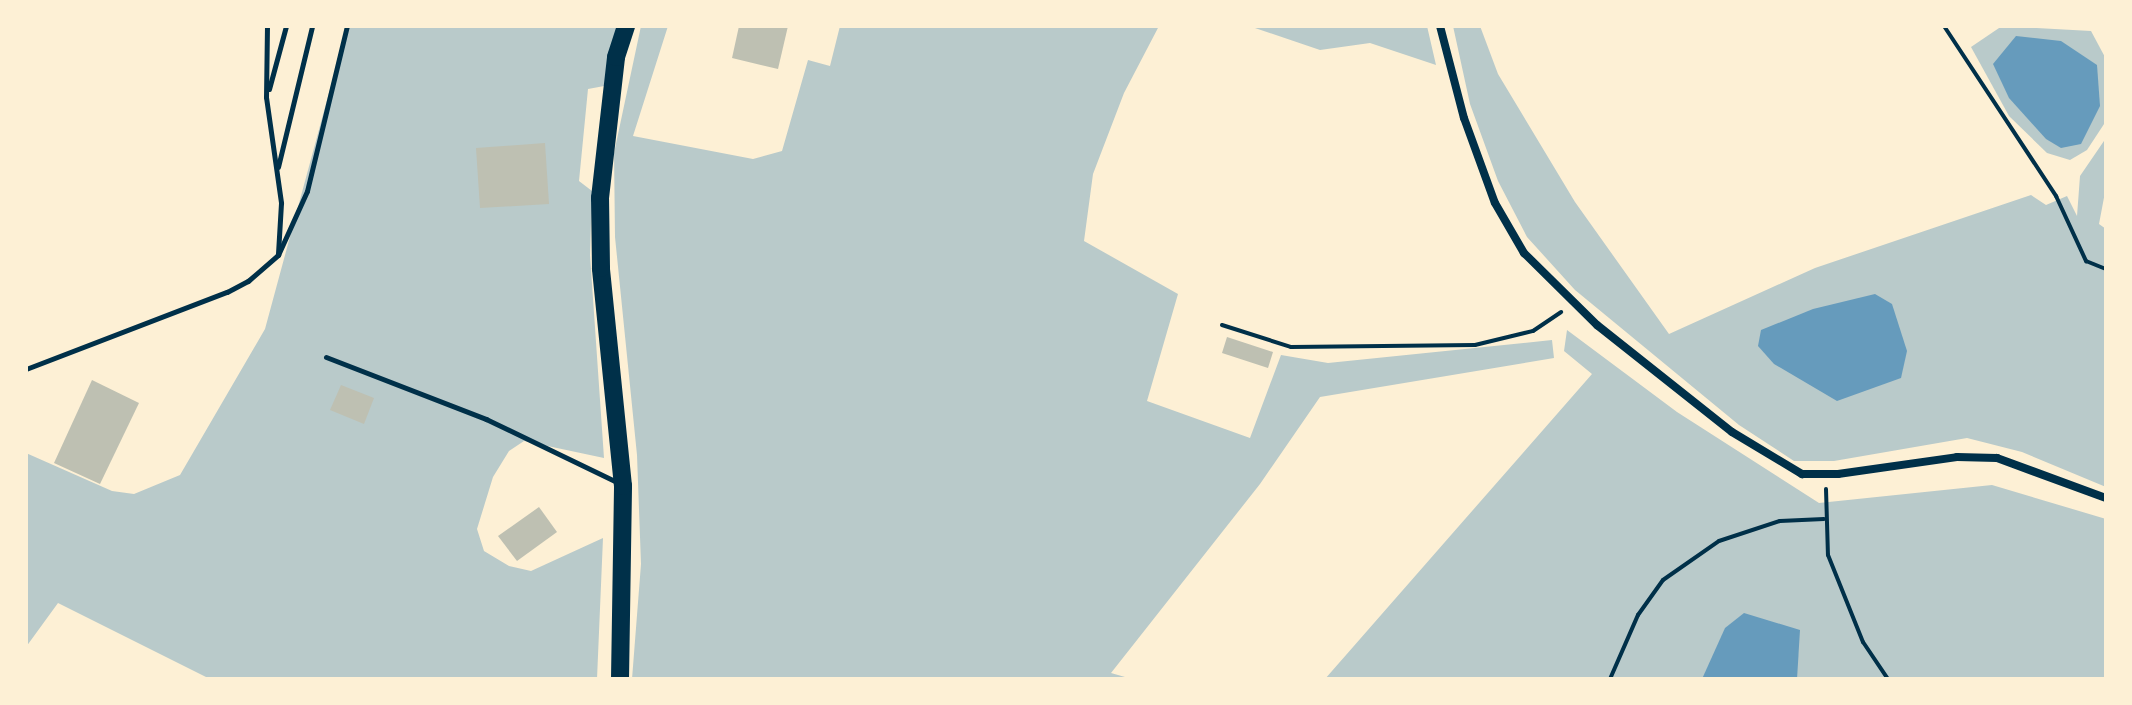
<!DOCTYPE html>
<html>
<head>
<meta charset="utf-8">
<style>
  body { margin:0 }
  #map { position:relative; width:2132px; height:705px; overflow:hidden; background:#fdf0d5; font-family:"Noto Sans",sans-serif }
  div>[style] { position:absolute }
  .green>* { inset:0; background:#b9caca }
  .water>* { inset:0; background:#669bbc }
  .building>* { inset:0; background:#bec0b2 }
  .path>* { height:4px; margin:-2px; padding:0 2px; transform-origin:2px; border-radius:2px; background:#003049 }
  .service>* { height:5px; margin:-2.5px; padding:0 2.5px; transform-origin:2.5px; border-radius:2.5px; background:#003049 }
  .minor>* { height:8px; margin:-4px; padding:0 4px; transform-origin:4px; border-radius:4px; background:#003049 }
  .primary>* { height:18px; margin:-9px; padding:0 9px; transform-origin:9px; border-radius:9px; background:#003049 }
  span { translate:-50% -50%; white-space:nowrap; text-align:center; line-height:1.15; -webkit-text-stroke:6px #fdf0d5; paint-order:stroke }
  .frame { position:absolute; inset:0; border:28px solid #fdf0d5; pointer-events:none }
</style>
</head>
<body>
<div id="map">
  <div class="green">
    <div style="clip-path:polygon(347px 26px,626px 26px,615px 84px,588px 89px,579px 181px,592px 191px,590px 255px,604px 458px,524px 441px,509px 451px,493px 477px,477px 529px,484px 551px,509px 566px,531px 571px,603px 538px,597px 679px,210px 679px,58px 603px,26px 647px,26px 453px,112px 491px,134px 494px,180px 475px,265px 329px)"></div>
    <div style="clip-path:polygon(641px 26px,668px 26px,633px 136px,753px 159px,782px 151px,808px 60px,830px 66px,840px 26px,1159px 26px,1124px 93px,1093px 174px,1084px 241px,1178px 294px,1147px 401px,1250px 438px,1281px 355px,1328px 363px,1552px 340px,1554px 358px,1320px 397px,1260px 484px,1111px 673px,1132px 679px,632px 679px,641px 564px,637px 455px,615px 237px,614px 153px)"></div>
    <div style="clip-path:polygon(1249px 26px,1427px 26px,1436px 65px,1370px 43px,1320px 50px)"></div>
    <div style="clip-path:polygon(1453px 26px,1480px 26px,1498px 74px,1575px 202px,1669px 334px,1815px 268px,2031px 195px,2046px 205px,2067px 196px,2077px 216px,2080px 176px,2106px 138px,2106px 187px,2099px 224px,2106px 229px,2106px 487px,2022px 452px,1967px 438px,1834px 461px,1794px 461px,1739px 425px,1575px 290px,1527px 237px,1498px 181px,1470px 104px)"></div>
    <div style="clip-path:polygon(2002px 26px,2091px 31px,2106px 59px,2106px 121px,2087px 150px,2070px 160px,2047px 153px,2009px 116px,1971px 47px)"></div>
    <div style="clip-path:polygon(1567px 330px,1677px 412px,1819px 503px,1992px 485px,2106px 519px,2106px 679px,1325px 679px,1592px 374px,1564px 351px)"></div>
  </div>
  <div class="water">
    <div style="clip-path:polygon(2016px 36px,2061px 41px,2097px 65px,2100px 106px,2081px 144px,2061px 148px,2046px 139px,2009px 98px,1993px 64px)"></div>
    <div style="clip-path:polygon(1875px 294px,1892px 304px,1907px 351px,1901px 378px,1837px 401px,1774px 364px,1758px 346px,1761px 330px,1813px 309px)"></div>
    <div style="clip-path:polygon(1744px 613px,1800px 630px,1797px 679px,1702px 679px,1725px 628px)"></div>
  </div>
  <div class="building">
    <div style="clip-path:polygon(739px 26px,788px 26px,778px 69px,732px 58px)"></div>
    <div style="clip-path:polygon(545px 143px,549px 204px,480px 208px,476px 148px)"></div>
    <div style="clip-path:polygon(1227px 337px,1273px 352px,1268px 368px,1222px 353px)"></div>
    <div style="clip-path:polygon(92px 380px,139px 403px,100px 484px,54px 463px)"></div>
    <div style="clip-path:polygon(341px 385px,374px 398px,364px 424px,330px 410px)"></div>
    <div style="clip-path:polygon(539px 507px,557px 532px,517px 561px,498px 536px)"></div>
  </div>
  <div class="path">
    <div style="left:1944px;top:26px;width:204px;rotate:56.6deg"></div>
    <div style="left:2056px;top:196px;width:72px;rotate:65.2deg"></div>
    <div style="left:2086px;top:261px;width:22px;rotate:22deg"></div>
    <div style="left:1222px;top:325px;width:72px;rotate:17.7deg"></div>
    <div style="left:1291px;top:347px;width:184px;rotate:-0.6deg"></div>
    <div style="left:1475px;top:345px;width:60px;rotate:-13.6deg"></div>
    <div style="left:1533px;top:331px;width:34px;rotate:-34deg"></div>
    <div style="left:1826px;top:489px;width:66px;rotate:88.3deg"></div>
    <div style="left:1828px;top:555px;width:94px;rotate:68.1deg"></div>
    <div style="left:1863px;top:642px;width:45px;rotate:56deg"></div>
    <div style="left:1610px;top:679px;width:70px;rotate:-66.4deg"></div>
    <div style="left:1638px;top:615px;width:43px;rotate:-54.5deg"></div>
    <div style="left:1663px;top:580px;width:68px;rotate:-34.9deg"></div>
    <div style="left:1719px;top:541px;width:64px;rotate:-18.2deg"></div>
    <div style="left:1780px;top:521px;width:44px;rotate:-2.6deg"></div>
  </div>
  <div class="service">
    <div style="left:267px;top:26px;width:71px;rotate:90.8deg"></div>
    <div style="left:266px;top:97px;width:107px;rotate:81.9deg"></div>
    <div style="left:281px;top:203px;width:51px;rotate:93.4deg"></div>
    <div style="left:269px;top:89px;width:65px;rotate:-74.9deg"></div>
    <div style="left:278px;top:167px;width:145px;rotate:-76.4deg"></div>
    <div style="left:326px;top:357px;width:172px;rotate:21.2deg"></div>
    <div style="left:486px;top:419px;width:148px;rotate:25.7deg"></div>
    <div style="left:26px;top:369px;width:215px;rotate:-21deg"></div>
    <div style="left:227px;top:292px;width:24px;rotate:-28deg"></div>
    <div style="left:248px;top:281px;width:40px;rotate:-41deg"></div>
    <div style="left:278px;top:255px;width:70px;rotate:-65.6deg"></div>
    <div style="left:307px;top:191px;width:170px;rotate:-76.4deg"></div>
  </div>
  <div class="minor">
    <div style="left:1440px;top:26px;width:95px;rotate:75.4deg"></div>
    <div style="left:1464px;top:118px;width:90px;rotate:70deg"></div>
    <div style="left:1495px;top:203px;width:58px;rotate:59.9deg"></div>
    <div style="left:1524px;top:253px;width:103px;rotate:44.6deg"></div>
    <div style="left:1597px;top:325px;width:172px;rotate:38.4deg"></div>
    <div style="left:1732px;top:432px;width:82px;rotate:31deg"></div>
    <div style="left:1802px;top:474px;width:36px"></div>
    <div style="left:1838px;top:474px;width:120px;rotate:-8.1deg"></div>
    <div style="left:1957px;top:457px;width:40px;rotate:1.4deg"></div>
    <div style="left:1997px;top:458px;width:116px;rotate:20.2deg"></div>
  </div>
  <div class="primary">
    <div style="left:620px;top:679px;width:193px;rotate:-89.1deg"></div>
    <div style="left:623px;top:486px;width:219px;rotate:-95.8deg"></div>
    <div style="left:601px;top:268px;width:70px;rotate:-90.8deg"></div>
    <div style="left:600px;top:198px;width:142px;rotate:-83.5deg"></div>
    <div style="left:616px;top:57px;width:33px;rotate:-72deg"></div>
  </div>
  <div class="frame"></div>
</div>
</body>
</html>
